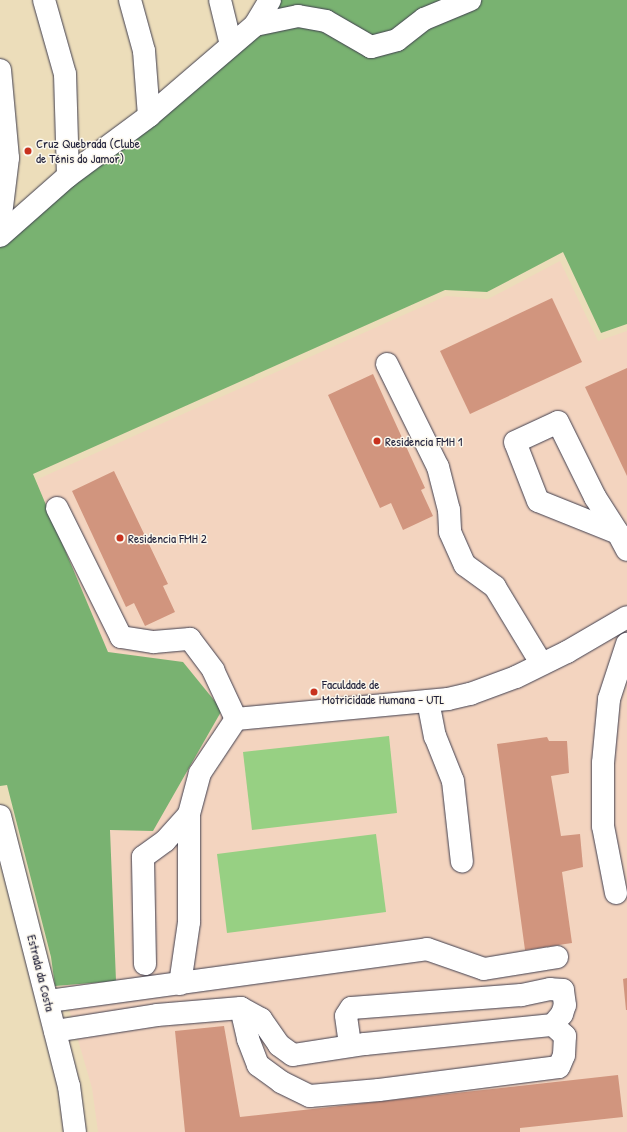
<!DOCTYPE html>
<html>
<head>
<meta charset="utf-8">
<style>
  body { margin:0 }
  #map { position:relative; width:627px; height:1132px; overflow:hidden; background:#ecddba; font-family:"Patrick Hand",sans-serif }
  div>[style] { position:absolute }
  .built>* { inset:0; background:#f3d4bf }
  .green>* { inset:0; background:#97d083 }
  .forest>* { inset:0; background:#79b271 }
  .building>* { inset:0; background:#d1957e }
  .roads { filter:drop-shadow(0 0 1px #403e4e) drop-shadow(0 0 1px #403e4e) }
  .minor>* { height:22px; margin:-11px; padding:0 11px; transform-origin:11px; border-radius:11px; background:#fff }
  .dots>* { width:11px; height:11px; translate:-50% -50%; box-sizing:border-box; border:2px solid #fbf7ec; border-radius:50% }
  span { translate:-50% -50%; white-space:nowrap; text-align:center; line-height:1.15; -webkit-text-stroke:3px #fbf7ec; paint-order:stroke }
  .poi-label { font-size:13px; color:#22223b }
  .left { translate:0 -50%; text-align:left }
  .street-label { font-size:13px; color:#22223b }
</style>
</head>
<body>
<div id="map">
  <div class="built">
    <div style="clip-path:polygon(560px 261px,598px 341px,627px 331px,627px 1132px,98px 1132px,92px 1088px,62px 985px,0 651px,38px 479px,446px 296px,488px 299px)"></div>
  </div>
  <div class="green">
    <div style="clip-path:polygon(389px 736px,397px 813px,252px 830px,243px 752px)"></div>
    <div style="clip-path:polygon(376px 834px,386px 912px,227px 933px,217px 854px)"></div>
  </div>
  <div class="forest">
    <div style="clip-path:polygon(270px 0,627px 0,627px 324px,601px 333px,563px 252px,487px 292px,445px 290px,33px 474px,108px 652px,183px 662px,222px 710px,153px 831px,110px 830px,116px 981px,55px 986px,51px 957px,7px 785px,0 786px,0 236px)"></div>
  </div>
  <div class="building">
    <div style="clip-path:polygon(552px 298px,582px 362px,470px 414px,440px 351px)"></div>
    <div style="clip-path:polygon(627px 368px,627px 476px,585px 387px)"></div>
    <div style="clip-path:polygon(373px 374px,425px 488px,421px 490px,433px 516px,403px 530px,391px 503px,380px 508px,328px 395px)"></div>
    <div style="clip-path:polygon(114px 471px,168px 584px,163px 586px,175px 612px,145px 626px,134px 603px,126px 607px,72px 491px)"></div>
    <div style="clip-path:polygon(547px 737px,549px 741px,567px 741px,569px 773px,551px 776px,561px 836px,580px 834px,583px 867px,562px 872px,572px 943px,525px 950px,497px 744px)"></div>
    <div style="clip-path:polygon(627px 978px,627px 1010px,626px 1010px,623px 979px)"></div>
    <div style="clip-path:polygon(224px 1026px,240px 1117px,618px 1075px,623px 1117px,520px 1128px,520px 1132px,185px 1132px,175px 1031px)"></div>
  </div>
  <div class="roads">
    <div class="minor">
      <div style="left:44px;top:0;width:77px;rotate:74.2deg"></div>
      <div style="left:65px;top:74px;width:102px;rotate:88.3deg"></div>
      <div style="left:130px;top:0;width:53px;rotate:74.6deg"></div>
      <div style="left:144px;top:51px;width:65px;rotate:85.6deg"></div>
      <div style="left:220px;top:0;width:46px;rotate:76.3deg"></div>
      <div style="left:255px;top:25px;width:44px;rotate:-11.8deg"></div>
      <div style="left:298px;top:16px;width:28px;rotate:10deg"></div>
      <div style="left:326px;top:21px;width:52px;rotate:30deg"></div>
      <div style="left:371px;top:47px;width:27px;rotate:-15deg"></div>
      <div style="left:397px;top:40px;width:34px;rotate:-38deg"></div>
      <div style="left:424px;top:19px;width:50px;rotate:-22.4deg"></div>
      <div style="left:0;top:70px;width:88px;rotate:84.8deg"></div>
      <div style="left:8px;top:158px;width:65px;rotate:97deg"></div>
      <div style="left:0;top:236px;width:91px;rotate:-41.4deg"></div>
      <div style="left:68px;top:176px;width:101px;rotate:-36.5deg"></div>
      <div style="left:149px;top:116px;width:140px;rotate:-40.6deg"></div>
      <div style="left:255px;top:25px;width:29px;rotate:-59deg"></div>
      <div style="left:387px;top:364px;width:115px;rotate:63.7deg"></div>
      <div style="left:438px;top:467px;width:44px;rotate:75.7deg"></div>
      <div style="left:449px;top:510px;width:22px;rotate:87deg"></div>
      <div style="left:450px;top:532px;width:36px;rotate:66deg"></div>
      <div style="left:465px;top:565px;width:37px;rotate:36deg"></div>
      <div style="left:495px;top:587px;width:89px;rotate:58.8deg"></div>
      <div style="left:57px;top:508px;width:144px;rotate:63.6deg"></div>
      <div style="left:121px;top:637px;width:33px;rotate:9deg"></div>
      <div style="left:154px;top:642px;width:36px;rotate:-5deg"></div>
      <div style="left:190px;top:639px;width:39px;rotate:53deg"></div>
      <div style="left:213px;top:670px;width:54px;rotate:64.9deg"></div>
      <div style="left:236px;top:719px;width:213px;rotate:-5.4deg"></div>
      <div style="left:448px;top:699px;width:23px;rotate:-13deg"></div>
      <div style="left:470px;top:694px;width:49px;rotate:-20.3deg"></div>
      <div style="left:516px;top:677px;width:57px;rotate:-26.1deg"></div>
      <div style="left:567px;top:652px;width:69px;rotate:-30.3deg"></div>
      <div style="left:618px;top:533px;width:86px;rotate:-158.2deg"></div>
      <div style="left:538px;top:501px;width:63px;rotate:-111.3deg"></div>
      <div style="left:515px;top:442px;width:47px;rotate:-24.9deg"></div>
      <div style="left:558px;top:422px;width:84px;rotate:63.7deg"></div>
      <div style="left:595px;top:497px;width:43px;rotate:57.4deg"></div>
      <div style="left:618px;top:533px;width:19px;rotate:62deg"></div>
      <div style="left:428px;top:701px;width:36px;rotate:79deg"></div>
      <div style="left:435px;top:736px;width:48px;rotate:68.2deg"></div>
      <div style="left:453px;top:781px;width:81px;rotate:83.7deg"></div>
      <div style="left:0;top:816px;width:279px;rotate:75.7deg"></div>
      <div style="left:69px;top:1086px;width:46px;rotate:82.6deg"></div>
      <div style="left:616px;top:893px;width:68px;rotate:-101deg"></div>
      <div style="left:603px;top:826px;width:63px;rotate:-90deg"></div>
      <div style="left:603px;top:763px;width:64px;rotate:-84.6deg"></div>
      <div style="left:609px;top:699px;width:58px;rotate:-71.9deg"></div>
      <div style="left:145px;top:964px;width:107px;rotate:-91.1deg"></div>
      <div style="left:143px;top:857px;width:27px;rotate:-36deg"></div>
      <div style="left:165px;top:841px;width:36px;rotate:-48deg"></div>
      <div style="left:180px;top:984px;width:63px;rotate:-81.7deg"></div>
      <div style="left:189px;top:922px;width:108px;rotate:-90deg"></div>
      <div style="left:189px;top:814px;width:42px;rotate:-75deg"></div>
      <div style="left:200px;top:773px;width:65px;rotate:-56.3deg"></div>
      <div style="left:49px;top:1001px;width:382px;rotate:-7.8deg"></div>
      <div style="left:427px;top:949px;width:60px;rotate:19.3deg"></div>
      <div style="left:484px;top:969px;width:74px;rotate:-9.3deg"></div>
      <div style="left:241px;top:1008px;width:32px;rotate:77deg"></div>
      <div style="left:248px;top:1039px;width:28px;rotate:69deg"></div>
      <div style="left:258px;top:1065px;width:29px;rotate:36deg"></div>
      <div style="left:281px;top:1082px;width:32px;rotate:26deg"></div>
      <div style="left:310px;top:1096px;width:69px;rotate:-5deg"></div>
      <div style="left:379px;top:1090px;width:181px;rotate:-7.3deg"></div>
      <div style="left:559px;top:1067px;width:13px;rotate:-67deg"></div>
      <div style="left:564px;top:1055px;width:19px;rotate:-87deg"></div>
      <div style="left:565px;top:1036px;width:16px;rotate:-137deg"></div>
      <div style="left:55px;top:1031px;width:103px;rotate:-8.9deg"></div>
      <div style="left:157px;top:1015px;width:84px;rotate:-4.8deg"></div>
      <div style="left:241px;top:1008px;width:23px;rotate:29deg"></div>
      <div style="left:261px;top:1019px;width:32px;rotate:55deg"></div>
      <div style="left:279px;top:1045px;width:17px;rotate:36deg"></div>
      <div style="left:293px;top:1055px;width:73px;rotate:-8.7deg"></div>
      <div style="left:365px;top:1044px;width:189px;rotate:-5.8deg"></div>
      <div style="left:553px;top:1025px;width:14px;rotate:-51deg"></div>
      <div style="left:562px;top:1014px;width:9px;rotate:-72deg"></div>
      <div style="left:565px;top:1005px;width:15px;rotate:-98deg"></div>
      <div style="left:563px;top:990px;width:13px;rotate:-176deg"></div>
      <div style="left:550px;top:989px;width:30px;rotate:168deg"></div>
      <div style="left:521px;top:995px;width:170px;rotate:175.6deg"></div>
      <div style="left:351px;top:1008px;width:9px;rotate:122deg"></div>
      <div style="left:346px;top:1016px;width:30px;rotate:82deg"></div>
    </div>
  </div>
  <div class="dots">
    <div style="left:28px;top:151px;background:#c8321e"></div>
    <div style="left:377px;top:441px;background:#c8321e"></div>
    <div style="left:120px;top:538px;background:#c8321e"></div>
    <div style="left:314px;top:692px;background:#c8321e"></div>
  </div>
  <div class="poi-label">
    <span class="left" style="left:36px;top:151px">Cruz Quebrada (Clube<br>de Ténis do Jamor)</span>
    <span class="left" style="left:385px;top:441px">Residencia FMH 1</span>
    <span class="left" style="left:128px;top:538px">Residencia FMH 2</span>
    <span class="left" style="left:322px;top:692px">Faculdade de<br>Motricidade Humana - UTL</span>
  </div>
  <div class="street-label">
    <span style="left:41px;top:973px;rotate:76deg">Estrada da Costa</span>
  </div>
</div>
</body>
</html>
